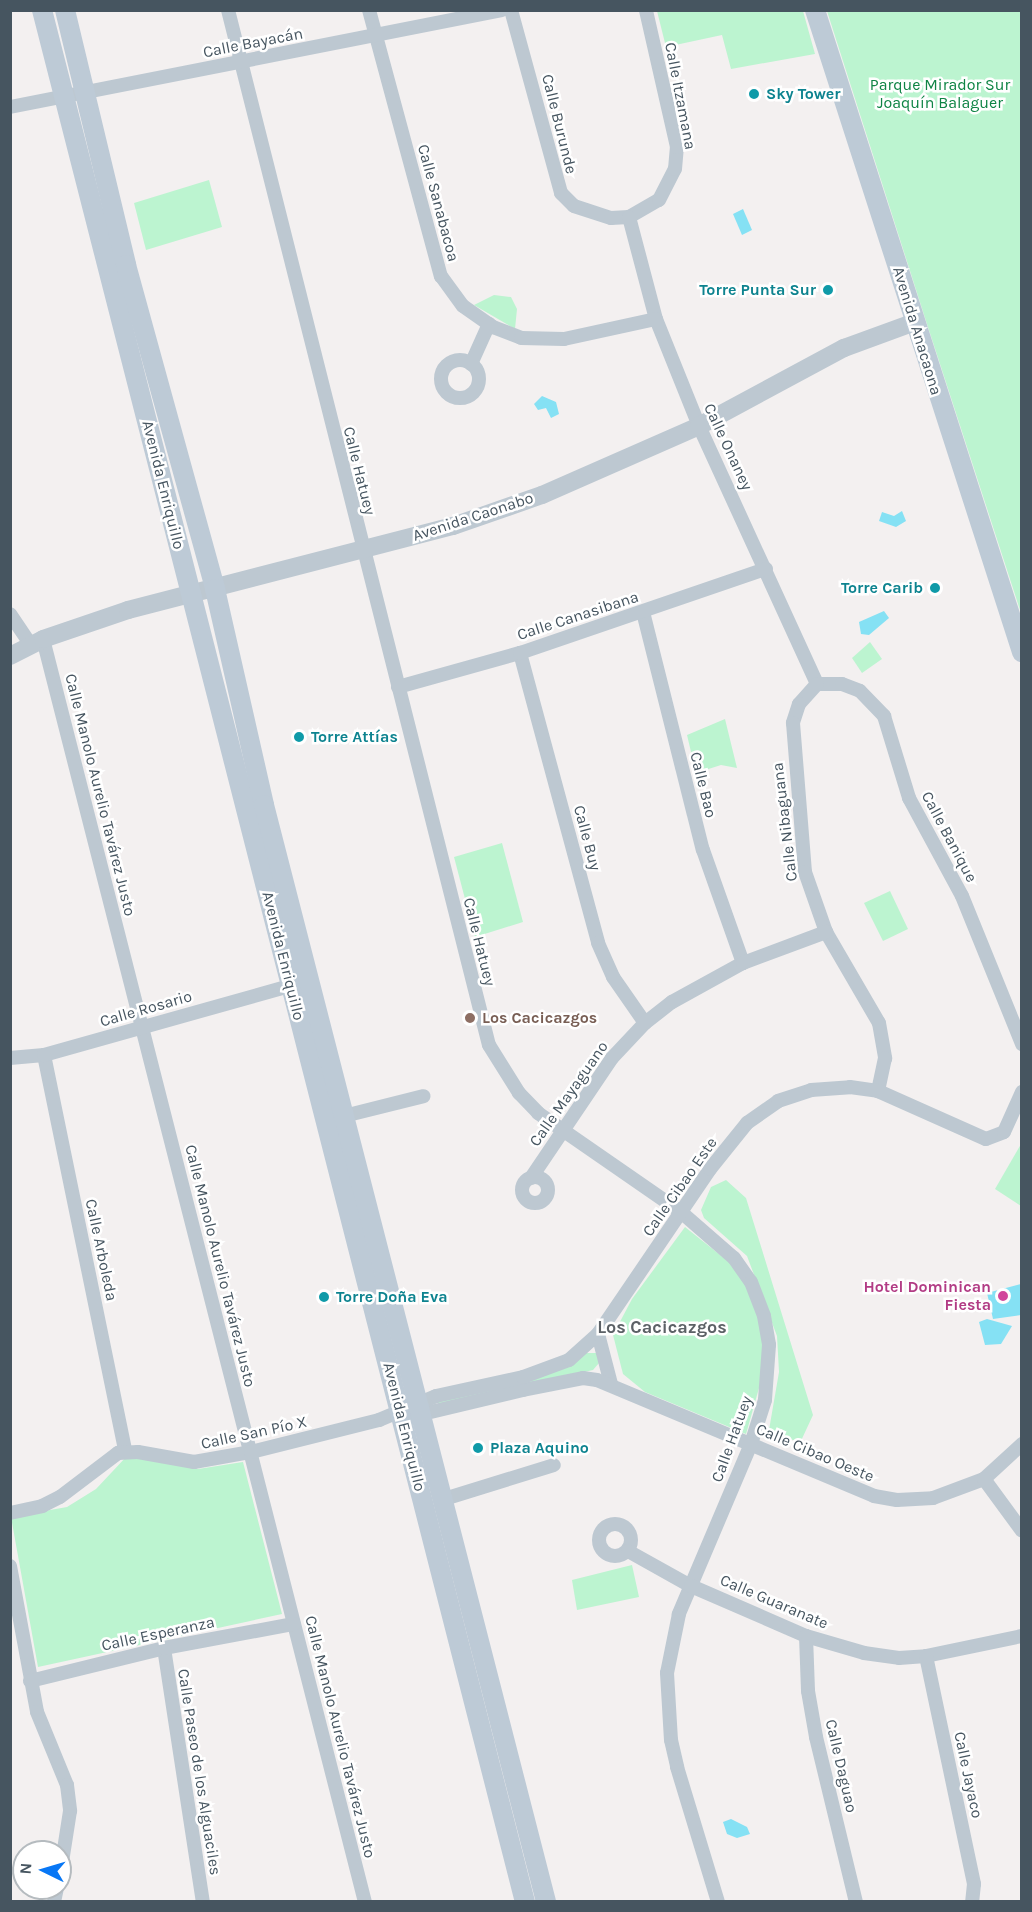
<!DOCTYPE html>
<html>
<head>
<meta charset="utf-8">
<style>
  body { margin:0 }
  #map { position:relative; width:1032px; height:1912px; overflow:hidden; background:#f3f0f0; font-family:Karla,sans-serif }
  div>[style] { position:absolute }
  .green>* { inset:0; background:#bcf4d0 }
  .water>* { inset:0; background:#85e1f4 }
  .minor>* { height:14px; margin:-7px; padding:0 7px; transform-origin:7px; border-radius:7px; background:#bdc8d1 }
  .minor>.ring { margin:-7px; padding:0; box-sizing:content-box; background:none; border:14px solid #bdc8d1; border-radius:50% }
  .tertiary>* { height:18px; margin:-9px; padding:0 9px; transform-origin:9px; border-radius:9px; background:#bdc8d1 }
  .secondary>* { height:20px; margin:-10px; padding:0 10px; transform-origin:10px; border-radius:10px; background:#bdcad6 }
  .dots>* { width:16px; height:16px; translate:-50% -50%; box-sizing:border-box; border:3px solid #fff; border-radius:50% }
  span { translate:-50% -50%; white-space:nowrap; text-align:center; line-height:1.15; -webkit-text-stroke:5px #fff; paint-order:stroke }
  .street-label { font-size:16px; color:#465560 }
  .park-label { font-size:16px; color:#0f8445 }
  .culture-label { font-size:16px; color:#0d838f; font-weight:700 }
  .left { translate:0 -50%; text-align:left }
  .right { translate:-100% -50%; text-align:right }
  .education-label { font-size:16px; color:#785e54; font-weight:700 }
  .hotel-label { font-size:16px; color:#b23c85; font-weight:700 }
  .neighbourhood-label { font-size:18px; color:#5c6166; font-weight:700 }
  .frame { position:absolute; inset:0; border:12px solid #465560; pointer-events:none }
  .north { position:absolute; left:12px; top:1840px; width:60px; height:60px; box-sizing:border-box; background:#fff; border:2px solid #b5bbbf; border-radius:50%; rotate:275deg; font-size:16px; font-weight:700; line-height:24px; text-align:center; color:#465560 }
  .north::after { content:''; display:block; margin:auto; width:21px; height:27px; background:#0877f5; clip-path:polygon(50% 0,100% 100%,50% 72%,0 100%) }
</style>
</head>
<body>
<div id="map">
  <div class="green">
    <div style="clip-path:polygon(657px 11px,803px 11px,815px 54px,731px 69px,722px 35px,666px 47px)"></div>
    <div style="clip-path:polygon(827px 11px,1021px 11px,1021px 613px,926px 321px)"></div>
    <div style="clip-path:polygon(209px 180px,222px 227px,146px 250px,134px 203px)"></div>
    <div style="clip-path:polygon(494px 295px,511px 297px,517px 309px,515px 329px,474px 305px)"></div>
    <div style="clip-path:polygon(870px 642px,882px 659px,862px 673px,852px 658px)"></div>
    <div style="clip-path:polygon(725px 719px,737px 768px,721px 765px,696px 773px,687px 735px)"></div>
    <div style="clip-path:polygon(502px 843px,523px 922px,475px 937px,454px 857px)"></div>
    <div style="clip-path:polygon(890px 891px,908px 929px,883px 941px,864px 903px)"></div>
    <div style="clip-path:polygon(1021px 1144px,1022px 1206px,1021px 1206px,995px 1189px)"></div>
    <div style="clip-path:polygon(726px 1180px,746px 1198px,813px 1415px,800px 1443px,769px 1430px,779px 1372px,777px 1336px,747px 1256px,704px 1218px,701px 1210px,711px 1187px)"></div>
    <div style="clip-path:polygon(685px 1227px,729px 1262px,746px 1285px,756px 1311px,763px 1339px,763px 1374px,746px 1434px,645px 1392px,623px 1374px,613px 1335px,632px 1299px)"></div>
    <div style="clip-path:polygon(585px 1353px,597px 1353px,599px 1363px,593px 1370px,443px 1404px,434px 1402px)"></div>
    <div style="clip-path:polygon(127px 1456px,198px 1469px,243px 1462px,282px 1614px,38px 1667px,11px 1517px,67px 1507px,96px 1489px)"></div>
    <div style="clip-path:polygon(632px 1565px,639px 1597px,577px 1610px,572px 1580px)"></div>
  </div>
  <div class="water">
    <div style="clip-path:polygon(743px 209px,752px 230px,742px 235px,733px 214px)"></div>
    <div style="clip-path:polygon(542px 396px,556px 402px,559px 414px,551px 418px,546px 408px,538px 410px,534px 404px)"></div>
    <div style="clip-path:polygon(902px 511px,906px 521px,896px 527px,879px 521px,882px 512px,894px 516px)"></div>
    <div style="clip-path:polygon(884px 611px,889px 618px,869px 635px,861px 634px,859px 622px)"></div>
    <div style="clip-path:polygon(1021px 1284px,1021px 1315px,993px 1319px,987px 1293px)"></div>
    <div style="clip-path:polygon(987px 1319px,1012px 1326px,1001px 1344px,985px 1345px,979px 1322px)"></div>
    <div style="clip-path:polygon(731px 1819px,747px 1827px,750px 1834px,737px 1838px,727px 1834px,723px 1822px)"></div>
  </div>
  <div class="minor">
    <div style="left:228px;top:10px;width:1067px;rotate:75.85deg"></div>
    <div style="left:489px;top:1045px;width:57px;rotate:58deg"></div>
    <div style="left:519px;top:1093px;width:28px;rotate:46deg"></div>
    <div style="left:538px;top:1113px;width:174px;rotate:34.7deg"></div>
    <div style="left:681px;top:1212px;width:70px;rotate:41deg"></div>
    <div style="left:734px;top:1258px;width:29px;rotate:55deg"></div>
    <div style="left:751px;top:1282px;width:36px;rotate:69deg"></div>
    <div style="left:764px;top:1316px;width:29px;rotate:80deg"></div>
    <div style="left:769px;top:1345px;width:55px;rotate:94.2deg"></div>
    <div style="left:765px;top:1400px;width:46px;rotate:107.7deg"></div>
    <div style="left:751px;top:1444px;width:185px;rotate:113deg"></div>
    <div style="left:679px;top:1614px;width:60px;rotate:101.5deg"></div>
    <div style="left:667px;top:1673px;width:67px;rotate:86.6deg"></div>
    <div style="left:671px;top:1740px;width:28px;rotate:77deg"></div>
    <div style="left:677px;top:1767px;width:141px;rotate:73.1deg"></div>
    <div style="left:369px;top:10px;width:276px;rotate:74.9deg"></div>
    <div style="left:441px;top:276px;width:37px;rotate:54deg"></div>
    <div style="left:463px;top:306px;width:37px;rotate:35deg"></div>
    <div style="left:493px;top:327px;width:30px;rotate:21deg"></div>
    <div style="left:521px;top:338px;width:43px;rotate:1.3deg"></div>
    <div style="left:564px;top:339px;width:94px;rotate:-12.3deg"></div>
    <div style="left:511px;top:10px;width:190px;rotate:74.7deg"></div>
    <div style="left:561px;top:193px;width:18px;rotate:45deg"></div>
    <div style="left:574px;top:206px;width:39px;rotate:18deg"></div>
    <div style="left:611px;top:218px;width:18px;rotate:-3deg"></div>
    <div style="left:629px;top:217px;width:34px;rotate:-30deg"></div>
    <div style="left:659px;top:200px;width:35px;rotate:-63deg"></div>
    <div style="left:675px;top:169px;width:22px;rotate:-85deg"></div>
    <div style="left:677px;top:147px;width:140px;rotate:-102.8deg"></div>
    <div style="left:10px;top:107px;width:501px;rotate:-11.15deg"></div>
    <div style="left:629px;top:217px;width:106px;rotate:75.2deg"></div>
    <div style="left:656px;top:319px;width:115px;rotate:68.1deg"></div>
    <div style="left:699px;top:426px;width:284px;rotate:65.4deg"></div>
    <div class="ring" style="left:441px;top:360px;width:24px;height:24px"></div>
    <div style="left:471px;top:364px;width:44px;rotate:-65.8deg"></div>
    <div style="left:643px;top:612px;width:245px;rotate:75.9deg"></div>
    <div style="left:703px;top:850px;width:120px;rotate:70.5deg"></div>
    <div style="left:10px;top:614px;width:37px;rotate:56deg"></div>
    <div style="left:43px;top:639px;width:1303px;rotate:75.7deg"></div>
    <div style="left:520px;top:653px;width:300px;rotate:74.9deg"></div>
    <div style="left:598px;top:943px;width:37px;rotate:66deg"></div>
    <div style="left:613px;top:977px;width:56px;rotate:55.2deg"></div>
    <div style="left:817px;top:684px;width:25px"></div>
    <div style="left:842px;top:684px;width:19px;rotate:21deg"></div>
    <div style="left:860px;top:691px;width:35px;rotate:46deg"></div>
    <div style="left:884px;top:716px;width:86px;rotate:73deg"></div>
    <div style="left:909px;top:798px;width:111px;rotate:61.6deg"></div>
    <div style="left:962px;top:896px;width:160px;rotate:67.9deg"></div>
    <div style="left:817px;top:684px;width:27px;rotate:132deg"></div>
    <div style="left:799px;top:704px;width:20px;rotate:108deg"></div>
    <div style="left:793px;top:723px;width:149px;rotate:85.4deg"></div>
    <div style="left:805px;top:872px;width:64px;rotate:70.7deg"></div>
    <div style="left:826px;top:932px;width:105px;rotate:59.8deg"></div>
    <div style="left:879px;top:1023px;width:36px;rotate:80deg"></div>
    <div style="left:885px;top:1058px;width:34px;rotate:102deg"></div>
    <div style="left:398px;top:687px;width:127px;rotate:-15.6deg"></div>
    <div style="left:520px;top:653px;width:260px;rotate:-18.9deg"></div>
    <div style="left:44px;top:1055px;width:404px;rotate:78.4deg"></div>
    <div style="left:10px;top:1058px;width:34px;rotate:-5deg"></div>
    <div style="left:44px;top:1055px;width:255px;rotate:-15.7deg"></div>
    <div style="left:344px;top:1116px;width:82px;rotate:-14deg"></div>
    <div class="ring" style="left:522px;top:1177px;width:12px;height:12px"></div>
    <div style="left:531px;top:1178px;width:145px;rotate:-56deg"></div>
    <div style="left:612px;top:1058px;width:48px;rotate:-46.7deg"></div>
    <div style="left:645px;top:1023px;width:34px;rotate:-38deg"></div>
    <div style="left:672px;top:1002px;width:81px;rotate:-28.8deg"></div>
    <div style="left:743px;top:963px;width:89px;rotate:-20.5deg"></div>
    <div style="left:598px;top:1334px;width:52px;rotate:75.4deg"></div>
    <div style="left:414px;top:1416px;width:112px;rotate:-13.4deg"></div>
    <div style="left:523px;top:1390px;width:61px;rotate:-11.3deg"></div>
    <div style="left:583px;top:1378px;width:14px;rotate:8deg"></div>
    <div style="left:597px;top:1380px;width:300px;rotate:22.7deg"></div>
    <div style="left:874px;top:1496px;width:23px;rotate:10deg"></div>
    <div style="left:897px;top:1500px;width:36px;rotate:-3deg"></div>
    <div style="left:933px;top:1498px;width:54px;rotate:-20.4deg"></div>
    <div style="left:984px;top:1479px;width:52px;rotate:-42.6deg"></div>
    <div style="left:984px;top:1479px;width:64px;rotate:53.8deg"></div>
    <div style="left:441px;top:1500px;width:118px;rotate:-17.2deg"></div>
    <div style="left:10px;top:1513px;width:33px;rotate:-12deg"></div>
    <div style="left:42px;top:1506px;width:20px;rotate:-27deg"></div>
    <div style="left:60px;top:1497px;width:73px;rotate:-37.2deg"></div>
    <div style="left:118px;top:1453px;width:20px;rotate:-3deg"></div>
    <div style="left:138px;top:1452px;width:57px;rotate:10.1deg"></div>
    <div style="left:194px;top:1462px;width:58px;rotate:-10deg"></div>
    <div style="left:251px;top:1452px;width:132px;rotate:-14deg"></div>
    <div style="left:379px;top:1420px;width:62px;rotate:-22.8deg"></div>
    <div style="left:436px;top:1396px;width:89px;rotate:-12.3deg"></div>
    <div style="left:523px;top:1377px;width:49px;rotate:-20.3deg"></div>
    <div style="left:569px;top:1360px;width:39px;rotate:-42deg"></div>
    <div style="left:598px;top:1334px;width:199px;rotate:-55.8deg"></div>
    <div style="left:710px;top:1169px;width:59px;rotate:-51.2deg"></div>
    <div style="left:747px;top:1123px;width:38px;rotate:-35deg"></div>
    <div style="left:778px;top:1101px;width:35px;rotate:-18deg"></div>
    <div style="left:811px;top:1090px;width:39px;rotate:-4deg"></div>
    <div style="left:850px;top:1087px;width:28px;rotate:8deg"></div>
    <div style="left:878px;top:1091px;width:118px;rotate:24deg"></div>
    <div style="left:986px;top:1139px;width:19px;rotate:-21deg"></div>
    <div style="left:1004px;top:1132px;width:44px;rotate:-65.8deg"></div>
    <div class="ring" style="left:599px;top:1524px;width:18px;height:18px"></div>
    <div style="left:628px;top:1551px;width:72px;rotate:29.1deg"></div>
    <div style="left:691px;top:1586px;width:125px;rotate:23.5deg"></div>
    <div style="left:806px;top:1636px;width:60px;rotate:16.3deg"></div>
    <div style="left:864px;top:1653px;width:35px;rotate:8deg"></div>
    <div style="left:899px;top:1658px;width:27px;rotate:-4deg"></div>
    <div style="left:926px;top:1656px;width:98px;rotate:-11.8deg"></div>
    <div style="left:10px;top:1566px;width:148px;rotate:79.5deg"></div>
    <div style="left:37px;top:1712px;width:79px;rotate:67.7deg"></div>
    <div style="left:67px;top:1785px;width:26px;rotate:83deg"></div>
    <div style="left:70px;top:1811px;width:65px;rotate:98.9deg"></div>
    <div style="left:806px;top:1636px;width:55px;rotate:87.9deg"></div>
    <div style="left:808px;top:1691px;width:47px;rotate:80.1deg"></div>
    <div style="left:816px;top:1737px;width:170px;rotate:76.4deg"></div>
    <div style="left:164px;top:1648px;width:257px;rotate:81.3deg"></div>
    <div style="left:926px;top:1656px;width:233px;rotate:78.1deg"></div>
    <div style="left:974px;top:1884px;width:18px;rotate:96deg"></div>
    <div style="left:30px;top:1681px;width:138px;rotate:-13.8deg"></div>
    <div style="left:164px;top:1648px;width:132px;rotate:-10.5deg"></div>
    <div style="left:54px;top:1902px;width:14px;rotate:-78deg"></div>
  </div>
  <div class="tertiary">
    <div style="left:10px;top:656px;width:37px;rotate:-27deg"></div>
    <div style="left:43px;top:639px;width:90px;rotate:-18.8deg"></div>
    <div style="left:128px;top:610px;width:336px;rotate:-14.5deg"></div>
    <div style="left:453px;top:526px;width:94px;rotate:-19.2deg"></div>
    <div style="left:542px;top:495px;width:171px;rotate:-23.7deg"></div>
    <div style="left:699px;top:426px;width:165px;rotate:-28.3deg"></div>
    <div style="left:844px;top:348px;width:76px;rotate:-20.1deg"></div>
  </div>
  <div class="secondary">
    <div style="left:42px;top:10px;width:1953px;rotate:75.68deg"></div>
    <div style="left:65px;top:10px;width:262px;rotate:76.5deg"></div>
    <div style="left:126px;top:265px;width:336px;rotate:74.6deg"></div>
    <div style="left:215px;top:589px;width:221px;rotate:77.2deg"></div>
    <div style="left:264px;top:805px;width:1133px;rotate:75.58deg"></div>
    <div style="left:815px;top:10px;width:675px;rotate:72.13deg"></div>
  </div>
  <div class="dots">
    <div style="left:754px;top:94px;background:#0f9aa8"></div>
    <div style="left:828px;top:290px;background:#0f9aa8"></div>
    <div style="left:935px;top:588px;background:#0f9aa8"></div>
    <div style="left:299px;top:737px;background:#0f9aa8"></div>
    <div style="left:470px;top:1018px;background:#8d6e63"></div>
    <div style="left:1003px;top:1296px;background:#d1479c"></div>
    <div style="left:324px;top:1297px;background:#0f9aa8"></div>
    <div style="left:478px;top:1448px;background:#0f9aa8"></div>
  </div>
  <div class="street-label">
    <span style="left:253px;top:43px;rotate:-11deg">Calle Bayacán</span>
    <span style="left:680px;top:96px;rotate:79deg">Calle Itzamana</span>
    <span style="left:559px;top:124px;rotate:76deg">Calle Burunde</span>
    <span style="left:438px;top:203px;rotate:75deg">Calle Sanabacoa</span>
    <span style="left:917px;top:331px;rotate:73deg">Avenida Anacaona</span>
    <span style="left:728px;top:447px;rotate:65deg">Calle Onaney</span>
    <span style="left:359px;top:471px;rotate:76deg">Calle Hatuey</span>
    <span style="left:163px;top:485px;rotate:76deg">Avenida Enriquillo</span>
    <span style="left:473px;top:517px;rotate:-18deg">Avenida Caonabo</span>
    <span style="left:578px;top:616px;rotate:-18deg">Calle Canasibana</span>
    <span style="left:703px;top:785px;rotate:76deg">Calle Bao</span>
    <span style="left:100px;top:795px;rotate:76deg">Calle Manolo Aurelio Tavárez Justo</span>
    <span style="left:785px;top:822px;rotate:-97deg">Calle Nibaguana</span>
    <span style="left:949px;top:837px;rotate:62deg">Calle Banique</span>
    <span style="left:587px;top:838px;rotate:75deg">Calle Buy</span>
    <span style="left:479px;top:942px;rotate:76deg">Calle Hatuey</span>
    <span style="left:283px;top:956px;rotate:76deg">Avenida Enriquillo</span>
    <span style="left:146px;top:1009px;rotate:-16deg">Calle Rosario</span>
    <span style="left:569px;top:1094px;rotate:-55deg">Calle Mayaguano</span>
    <span style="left:680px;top:1187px;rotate:-55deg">Calle Cibao Este</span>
    <span style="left:101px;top:1250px;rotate:78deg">Calle Arboleda</span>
    <span style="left:220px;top:1266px;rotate:76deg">Calle Manolo Aurelio Tavárez Justo</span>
    <span style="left:404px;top:1427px;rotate:76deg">Avenida Enriquillo</span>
    <span style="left:254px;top:1433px;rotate:-12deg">Calle San Pío X</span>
    <span style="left:732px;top:1439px;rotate:-70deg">Calle Hatuey</span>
    <span style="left:815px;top:1453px;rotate:23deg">Calle Cibao Oeste</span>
    <span style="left:774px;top:1602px;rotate:23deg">Calle Guaranate</span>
    <span style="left:158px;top:1634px;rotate:-12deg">Calle Esperanza</span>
    <span style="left:340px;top:1737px;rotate:76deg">Calle Manolo Aurelio Tavárez Justo</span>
    <span style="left:841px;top:1766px;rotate:77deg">Calle Daguao</span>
    <span style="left:199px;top:1772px;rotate:81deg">Calle Paseo de los Alguaciles</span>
    <span style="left:968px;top:1775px;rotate:78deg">Calle Jayaco</span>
  </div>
  <div class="park-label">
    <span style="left:940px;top:94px">Parque Mirador Sur<br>Joaquín Balaguer</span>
  </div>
  <div class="culture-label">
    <span class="left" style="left:766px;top:94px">Sky Tower</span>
    <span class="right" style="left:816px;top:290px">Torre Punta Sur</span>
    <span class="right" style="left:923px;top:588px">Torre Carib</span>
    <span class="left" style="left:311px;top:737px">Torre Attías</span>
    <span class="left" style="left:336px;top:1297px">Torre Doña Eva</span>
    <span class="left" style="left:490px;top:1448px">Plaza Aquino</span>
  </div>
  <div class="education-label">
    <span class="left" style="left:482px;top:1018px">Los Cacicazgos</span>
  </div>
  <div class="hotel-label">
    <span class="right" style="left:991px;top:1296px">Hotel Dominican<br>Fiesta</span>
  </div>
  <div class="neighbourhood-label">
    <span style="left:662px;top:1327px">Los Cacicazgos</span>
  </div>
  <div class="frame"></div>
  <div class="north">N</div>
</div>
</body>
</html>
